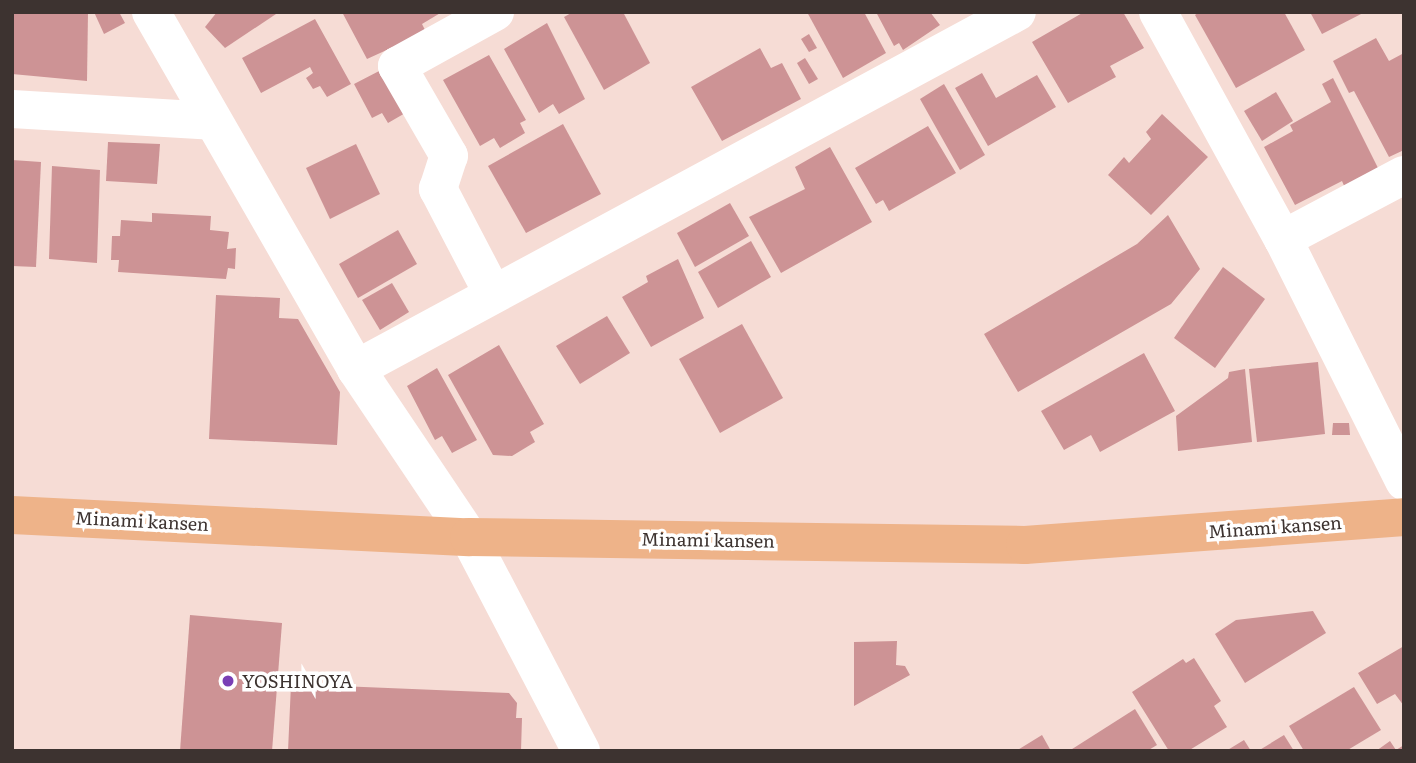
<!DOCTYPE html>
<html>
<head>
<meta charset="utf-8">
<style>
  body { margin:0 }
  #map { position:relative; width:1416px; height:763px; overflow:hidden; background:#f6dcd5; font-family:Literata,serif }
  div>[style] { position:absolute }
  .building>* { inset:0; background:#cd9395 }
  .minor>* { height:38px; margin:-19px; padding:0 19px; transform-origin:19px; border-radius:19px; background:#fff }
  .major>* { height:38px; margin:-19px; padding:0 19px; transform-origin:19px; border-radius:19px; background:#eeb389 }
  .dots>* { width:19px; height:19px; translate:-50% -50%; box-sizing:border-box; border:4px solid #fff; border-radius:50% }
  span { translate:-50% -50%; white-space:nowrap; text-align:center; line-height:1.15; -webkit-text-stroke:7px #fff; paint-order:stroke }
  .street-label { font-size:18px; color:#3d3330 }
  .poi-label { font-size:18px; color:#3d3330 }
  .left { translate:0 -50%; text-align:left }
  .frame { position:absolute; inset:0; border:14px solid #3d3330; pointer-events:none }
</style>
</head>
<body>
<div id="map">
  <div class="building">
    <div style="clip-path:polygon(12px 12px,88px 12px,87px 81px,12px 74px)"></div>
    <div style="clip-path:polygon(94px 12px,119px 12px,125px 23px,104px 34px)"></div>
    <div style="clip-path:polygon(217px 12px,279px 12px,225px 48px,205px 27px)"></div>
    <div style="clip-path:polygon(342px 12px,442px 12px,422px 24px,426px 32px,367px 59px)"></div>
    <div style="clip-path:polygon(573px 12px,623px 12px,650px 63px,604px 90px,564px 17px)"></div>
    <div style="clip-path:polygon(807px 12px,864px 12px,886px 53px,843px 78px)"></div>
    <div style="clip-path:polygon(876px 12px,930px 12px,940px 25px,903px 50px,899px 43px,894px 46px)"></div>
    <div style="clip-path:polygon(1084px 12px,1123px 12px,1144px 48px,1110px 66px,1116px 77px,1068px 103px,1032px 42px)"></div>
    <div style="clip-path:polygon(1199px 12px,1284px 12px,1305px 50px,1236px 88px,1195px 15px)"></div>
    <div style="clip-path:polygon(1310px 12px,1365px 12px,1322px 34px)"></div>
    <div style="clip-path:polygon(315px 19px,351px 84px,327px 97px,320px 86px,313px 89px,306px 78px,313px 73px,310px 67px,261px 93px,242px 58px)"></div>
    <div style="clip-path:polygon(547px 23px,585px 99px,559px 114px,553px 104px,539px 113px,504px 49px)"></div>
    <div style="clip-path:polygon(809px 34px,817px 48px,809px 52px,801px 39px)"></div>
    <div style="clip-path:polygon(1376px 38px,1389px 61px,1404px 53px,1404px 150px,1389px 157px,1354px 91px,1349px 93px,1333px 61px)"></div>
    <div style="clip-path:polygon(760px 48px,771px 68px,782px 63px,801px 99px,722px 141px,691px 87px)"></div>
    <div style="clip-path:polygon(489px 55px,526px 120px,520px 123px,525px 133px,500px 148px,494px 138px,480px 146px,443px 80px)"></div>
    <div style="clip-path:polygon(805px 58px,818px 79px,809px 84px,797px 63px)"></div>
    <div style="clip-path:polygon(383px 69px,407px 112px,388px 123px,382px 113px,372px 118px,354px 84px)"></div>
    <div style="clip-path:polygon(982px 73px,996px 98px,1037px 75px,1056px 107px,988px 146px,955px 88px)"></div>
    <div style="clip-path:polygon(1333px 78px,1379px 170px,1345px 188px,1342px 181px,1295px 205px,1264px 147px,1293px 131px,1290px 125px,1331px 102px,1322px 84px)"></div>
    <div style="clip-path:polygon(944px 84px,985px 155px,960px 170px,920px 99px)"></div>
    <div style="clip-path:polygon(1276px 92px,1293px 121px,1262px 141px,1244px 111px)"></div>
    <div style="clip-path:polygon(1162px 114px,1208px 157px,1151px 215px,1108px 175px,1124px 157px,1129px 163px,1151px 139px,1146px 132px)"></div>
    <div style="clip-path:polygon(563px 124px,601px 194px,526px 233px,488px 166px)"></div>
    <div style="clip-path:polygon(928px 126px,956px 173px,889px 211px,883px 200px,876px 204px,855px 168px)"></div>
    <div style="clip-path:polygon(108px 142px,160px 144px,157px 184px,106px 181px)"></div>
    <div style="clip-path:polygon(356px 144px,380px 194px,330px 219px,306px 168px)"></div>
    <div style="clip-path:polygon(830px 147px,872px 222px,781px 273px,749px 217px,805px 189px,795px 167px)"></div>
    <div style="clip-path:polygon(12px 160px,41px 162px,36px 267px,12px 266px)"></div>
    <div style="clip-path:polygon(52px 166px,100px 170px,97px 263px,49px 259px)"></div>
    <div style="clip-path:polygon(730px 203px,749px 236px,695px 267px,677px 233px)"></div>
    <div style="clip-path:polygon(152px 213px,211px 216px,210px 230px,229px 232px,227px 249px,236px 248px,235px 269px,228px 268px,226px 279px,118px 272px,119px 260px,111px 260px,112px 236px,120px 236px,121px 220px,152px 222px)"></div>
    <div style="clip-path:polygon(1168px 215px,1200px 269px,1171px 304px,1018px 392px,984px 334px,1137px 244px)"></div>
    <div style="clip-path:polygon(398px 230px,417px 264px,358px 298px,339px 264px)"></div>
    <div style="clip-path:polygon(751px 241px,771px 277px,718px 308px,698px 272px)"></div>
    <div style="clip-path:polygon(678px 259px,704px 318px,651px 347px,622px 297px,648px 282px,646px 276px)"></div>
    <div style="clip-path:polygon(1223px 267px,1265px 299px,1215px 368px,1174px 338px)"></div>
    <div style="clip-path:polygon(392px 283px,409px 312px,380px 330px,362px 300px)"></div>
    <div style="clip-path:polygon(216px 295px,280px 298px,279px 318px,298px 319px,340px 392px,337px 445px,209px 439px)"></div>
    <div style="clip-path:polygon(607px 316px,630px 353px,580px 384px,556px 346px)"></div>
    <div style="clip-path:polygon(742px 324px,783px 398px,720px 433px,679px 359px)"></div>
    <div style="clip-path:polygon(499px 345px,544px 424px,530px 432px,535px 442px,512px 456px,493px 455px,448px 375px)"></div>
    <div style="clip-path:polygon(1144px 353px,1175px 411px,1100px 452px,1091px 435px,1064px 450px,1041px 411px)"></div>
    <div style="clip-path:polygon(1318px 362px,1325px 434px,1257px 442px,1249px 369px)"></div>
    <div style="clip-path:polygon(437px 368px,477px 440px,452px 453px,442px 436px,435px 440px,407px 386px)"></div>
    <div style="clip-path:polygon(1245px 369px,1252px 442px,1178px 451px,1176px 416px,1228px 378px,1229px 372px)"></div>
    <div style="clip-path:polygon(1333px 423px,1349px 423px,1350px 435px,1332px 435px)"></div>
    <div style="clip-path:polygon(1313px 611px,1326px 633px,1245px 683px,1215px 634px,1236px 620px)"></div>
    <div style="clip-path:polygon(190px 615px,282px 623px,272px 751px,180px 751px)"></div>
    <div style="clip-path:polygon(897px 641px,896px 665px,905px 666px,910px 675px,854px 706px,854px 642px)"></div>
    <div style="clip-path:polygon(1404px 646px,1404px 706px,1395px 694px,1377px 704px,1358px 673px)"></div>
    <div style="clip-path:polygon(1194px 658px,1221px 701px,1214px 706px,1227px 727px,1188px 751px,1169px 751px,1132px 692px,1183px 659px,1186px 663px)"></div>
    <div style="clip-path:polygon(291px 684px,509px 693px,517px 703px,516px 718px,522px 718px,521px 751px,288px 751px)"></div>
    <div style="clip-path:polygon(1354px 687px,1381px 730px,1346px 751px,1304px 751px,1289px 726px)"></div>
    <div style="clip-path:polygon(1135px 709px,1157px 745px,1147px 751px,1069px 751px)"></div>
    <div style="clip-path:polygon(1042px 735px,1051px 751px,1016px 751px)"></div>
    <div style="clip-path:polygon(1284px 735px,1294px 751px,1258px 751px)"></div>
    <div style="clip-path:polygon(1244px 740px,1251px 751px,1226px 751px)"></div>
    <div style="clip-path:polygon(1390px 741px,1396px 750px,1404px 745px,1404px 751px,1376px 751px)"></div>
  </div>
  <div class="minor">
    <div style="left:151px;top:12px;width:412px;rotate:60.1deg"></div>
    <div style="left:1158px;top:12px;width:259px;rotate:61.2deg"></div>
    <div style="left:1283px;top:239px;width:271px;rotate:63.4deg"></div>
    <div style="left:12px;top:109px;width:200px;rotate:3.4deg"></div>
    <div style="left:1283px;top:239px;width:137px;rotate:-27.9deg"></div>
    <div style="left:493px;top:294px;width:119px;rotate:-117.6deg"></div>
    <div style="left:438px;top:189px;width:35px;rotate:-72deg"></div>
    <div style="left:449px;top:156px;width:104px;rotate:-120deg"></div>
    <div style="left:397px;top:66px;width:112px;rotate:-28.9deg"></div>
    <div style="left:581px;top:751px;width:242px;rotate:-117.6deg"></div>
    <div style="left:469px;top:537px;width:202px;rotate:-123.9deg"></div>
    <div style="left:356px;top:369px;width:751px;rotate:-28.37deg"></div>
  </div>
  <div class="major">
    <div style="left:12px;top:515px;width:458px;rotate:2.8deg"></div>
    <div style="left:469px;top:537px;width:556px;rotate:0.82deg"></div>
    <div style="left:1025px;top:545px;width:380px;rotate:-4.2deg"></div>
  </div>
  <div class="dots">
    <div style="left:228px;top:681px;background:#7a3fb5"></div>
  </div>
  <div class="street-label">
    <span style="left:142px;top:521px;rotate:3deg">Minami kansen</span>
    <span style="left:1275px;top:527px;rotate:-4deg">Minami kansen</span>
    <span style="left:708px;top:540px;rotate:1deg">Minami kansen</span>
  </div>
  <div class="poi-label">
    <span class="left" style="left:242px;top:681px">YOSHINOYA</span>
  </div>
  <div class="frame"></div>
</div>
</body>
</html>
